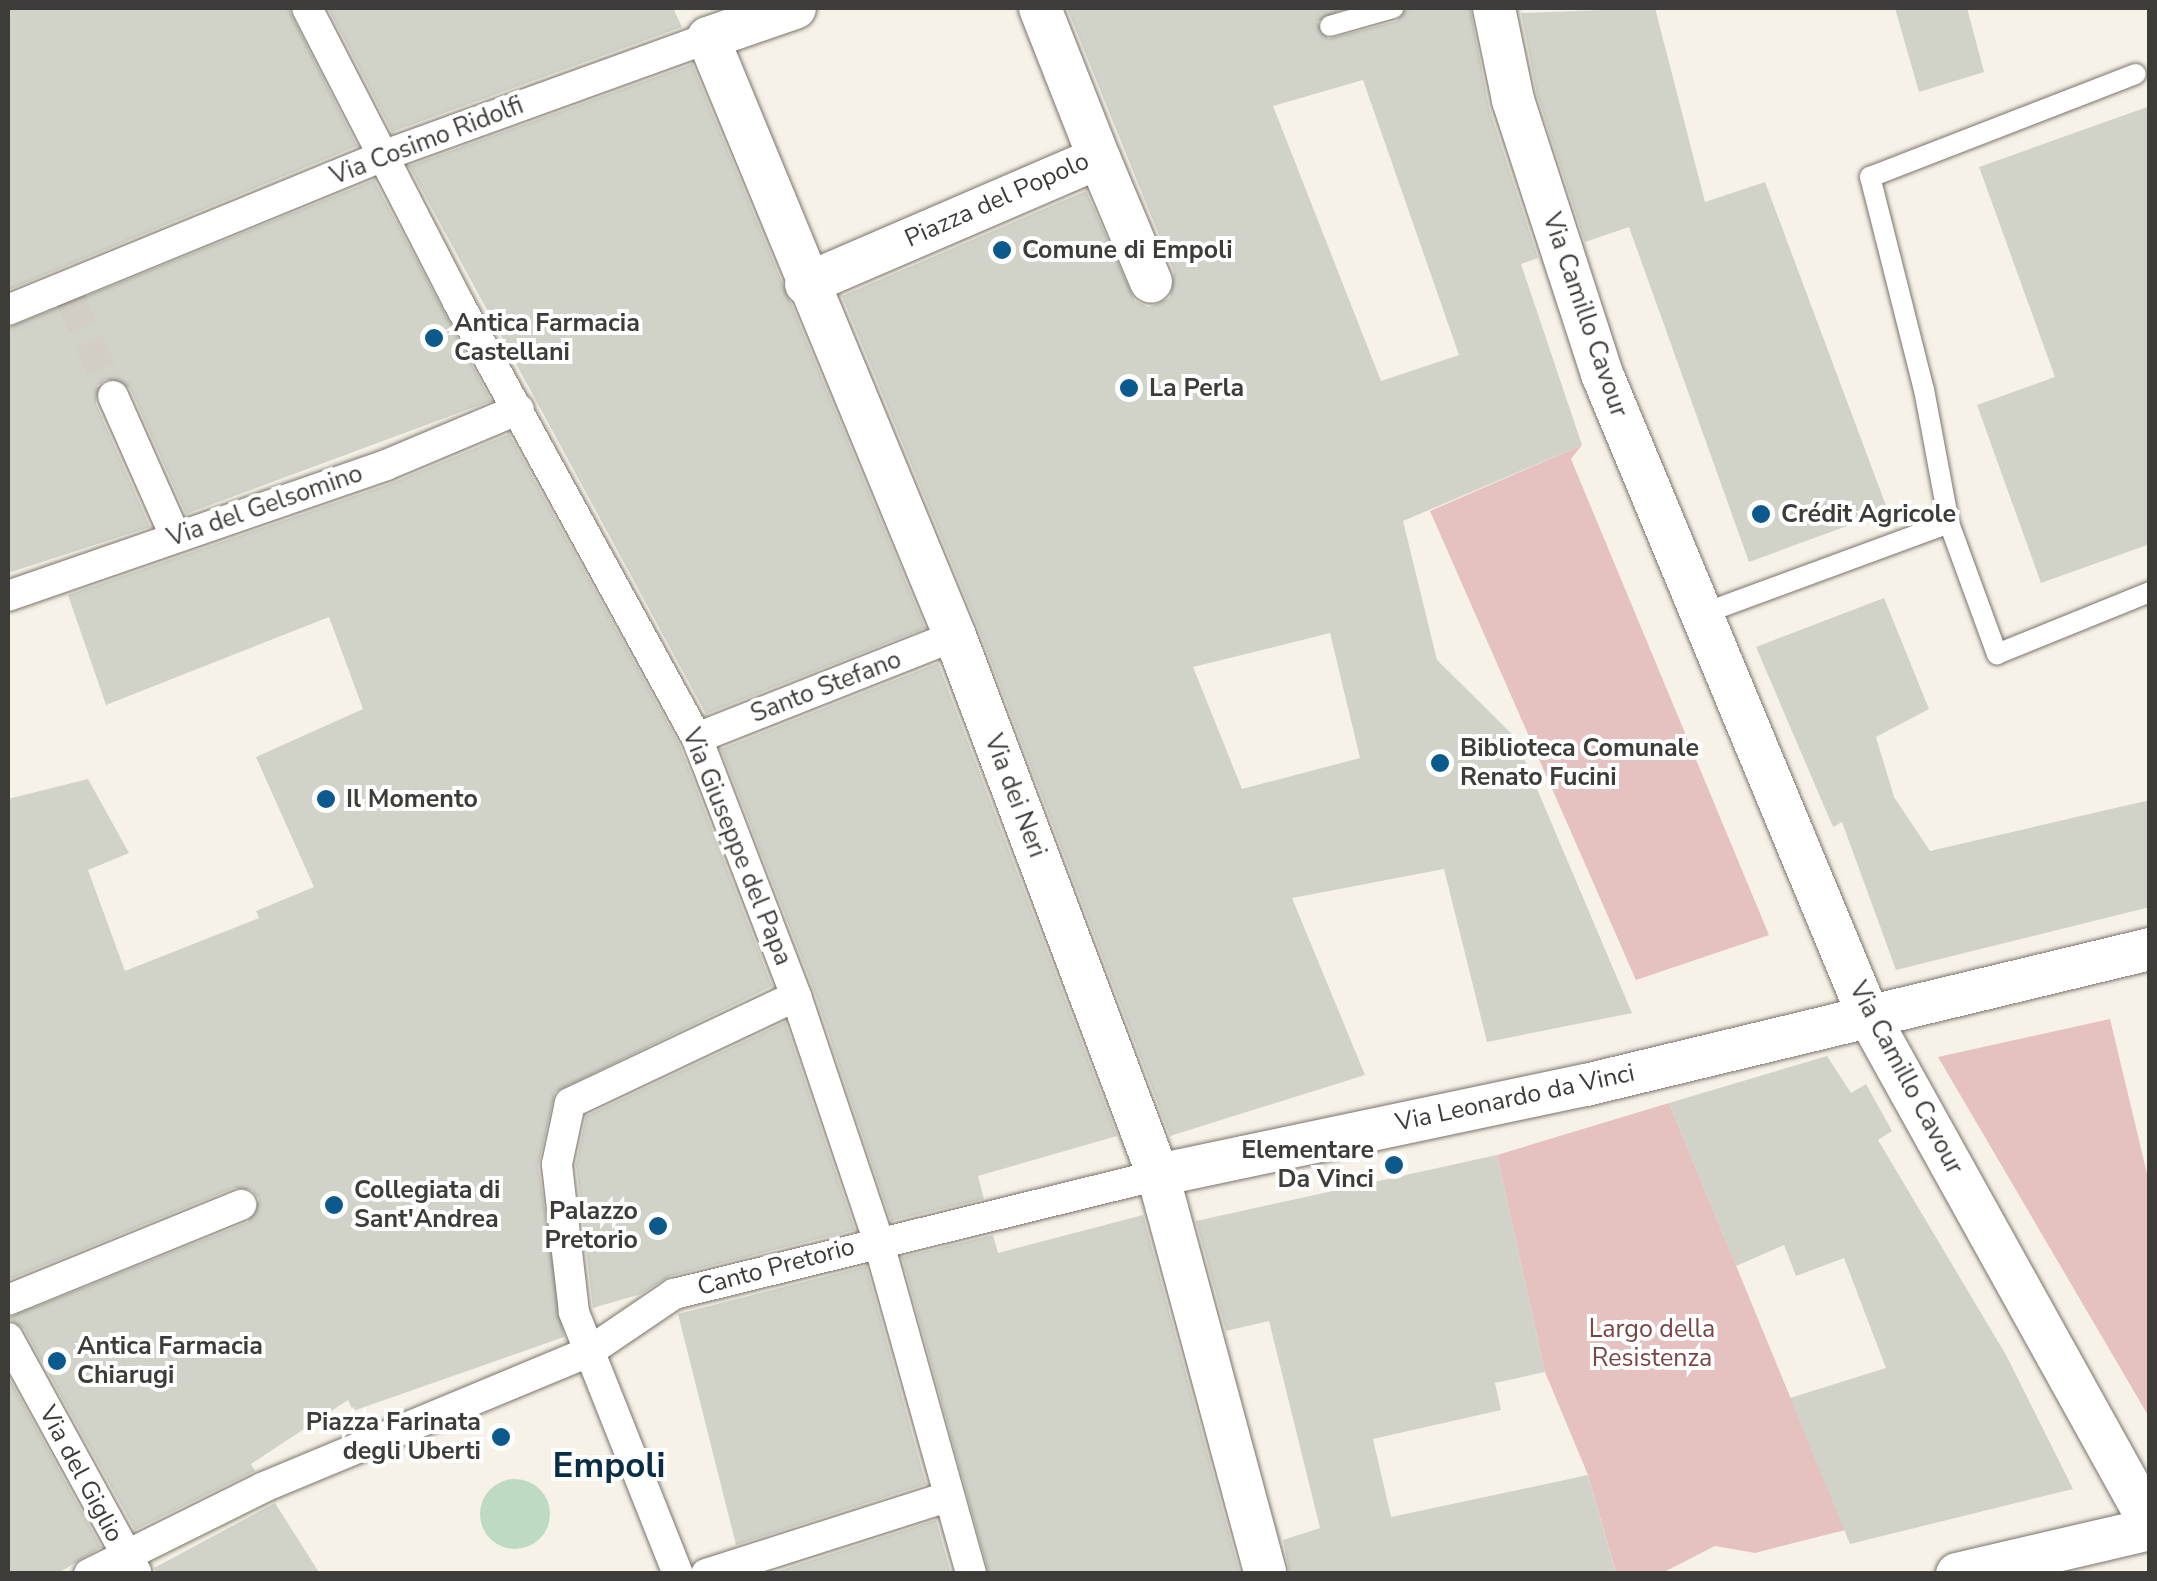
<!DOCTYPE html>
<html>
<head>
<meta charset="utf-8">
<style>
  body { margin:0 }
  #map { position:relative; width:2157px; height:1581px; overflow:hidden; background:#f7f2e8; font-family:"Nunito Sans",sans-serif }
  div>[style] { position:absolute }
  .green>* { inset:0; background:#e5c1c0 }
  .water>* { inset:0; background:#bfdac3 }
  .round { border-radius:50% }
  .building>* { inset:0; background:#d1d3c9 }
  .pedestrian-tunnel>* { height:30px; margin-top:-15px; transform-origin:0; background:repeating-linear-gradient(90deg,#d2cec5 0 30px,transparent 0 45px) }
  .roads { filter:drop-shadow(0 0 2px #79746b) drop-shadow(0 0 2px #79746b) }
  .service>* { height:20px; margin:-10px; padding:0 10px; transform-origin:10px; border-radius:10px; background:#fff }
  .pedestrian>* { height:30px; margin:-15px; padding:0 15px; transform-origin:15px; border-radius:15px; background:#fff }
  .minor>* { height:42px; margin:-21px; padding:0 21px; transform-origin:21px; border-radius:21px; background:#fff }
  .dots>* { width:28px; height:28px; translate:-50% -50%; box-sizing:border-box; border:5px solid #fff; border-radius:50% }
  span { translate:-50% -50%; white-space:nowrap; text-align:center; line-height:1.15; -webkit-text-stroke:8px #fff; paint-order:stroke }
  .street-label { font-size:25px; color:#3e3c38 }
  .poi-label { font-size:25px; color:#3e3c38; font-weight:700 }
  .left { translate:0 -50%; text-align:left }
  .right { translate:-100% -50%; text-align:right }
  .park-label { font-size:25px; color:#794444 }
  .district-label { font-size:35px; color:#0a2c45; font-weight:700 }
  .frame { position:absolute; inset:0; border:10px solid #3e3c38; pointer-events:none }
</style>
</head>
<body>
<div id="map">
  <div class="green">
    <div style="clip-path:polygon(1582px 445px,1571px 459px,1769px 935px,1636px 980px,1430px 511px)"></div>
    <div style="clip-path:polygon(2110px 1019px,2149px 1182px,2149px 1417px,1938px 1057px)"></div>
    <div style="clip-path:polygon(1669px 1103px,1845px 1530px,1755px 1553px,1715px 1546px,1662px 1573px,1616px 1573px,1588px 1475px,1545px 1372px,1497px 1155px)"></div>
  </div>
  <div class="water">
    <div class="round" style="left:480px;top:1479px;width:70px;height:70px"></div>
  </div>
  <div class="building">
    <div style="clip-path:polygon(8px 8px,288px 8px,357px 146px,8px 290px)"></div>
    <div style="clip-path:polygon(328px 8px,673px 8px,682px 27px,392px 132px)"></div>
    <div style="clip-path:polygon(evenodd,1067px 8px,1345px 8px,1317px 22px,1328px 39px,1397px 21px,1406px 8px,1470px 8px,1489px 108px,1538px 258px,1521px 264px,1582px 445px,1403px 521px,1437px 660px,1515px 737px,1632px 1013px,1487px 1042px,1444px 869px,1292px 898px,1365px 1075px,1170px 1136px,978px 627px,842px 296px,1086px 191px,1135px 301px,1149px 307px,1170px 298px,1174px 272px,1067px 8px,1363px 80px,1459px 355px,1381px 381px,1273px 106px,1363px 80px,1067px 8px,1330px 633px,1360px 758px,1242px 789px,1193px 667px,1330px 633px)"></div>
    <div style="clip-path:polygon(1655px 8px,1705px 202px,1765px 182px,1888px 511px,1749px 562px,1629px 227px,1585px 242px,1537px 94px,1521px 13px)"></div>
    <div style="clip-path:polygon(1895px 8px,1967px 8px,1984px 72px,1919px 92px)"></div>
    <div style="clip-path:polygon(692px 64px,925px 628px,706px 714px,409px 166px)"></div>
    <div style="clip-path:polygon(2150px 106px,2150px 544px,2041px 583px,1977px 405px,2055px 377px,1979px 167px)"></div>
    <div style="clip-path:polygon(374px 180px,491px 401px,186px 514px,130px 388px,106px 379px,97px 386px,96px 404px,150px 527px,8px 573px,8px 328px)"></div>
    <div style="clip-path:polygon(509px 434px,680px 746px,772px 986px,555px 1092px,538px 1166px,564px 1337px,353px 1411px,348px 1400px,251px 1464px,255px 1471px,135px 1530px,24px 1329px,8px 1318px,248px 1222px,259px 1199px,252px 1190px,234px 1188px,8px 1280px,8px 799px,88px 779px,129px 853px,88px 870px,125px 971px,259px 918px,256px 911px,314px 887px,256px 757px,363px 709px,329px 617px,106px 705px,68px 595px,392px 483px)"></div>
    <div style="clip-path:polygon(1884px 598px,1929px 709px,1876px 737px,1894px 797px,1930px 851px,2150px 800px,2150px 907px,1896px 970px,1842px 822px,1833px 827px,1756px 647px)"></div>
    <div style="clip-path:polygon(938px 663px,1117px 1136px,978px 1176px,984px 1199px,891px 1221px,814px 990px,721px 749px)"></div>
    <div style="clip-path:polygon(785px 1022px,855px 1230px,670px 1276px,641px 1294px,593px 1308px,576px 1165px,586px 1116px)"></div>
    <div style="clip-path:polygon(1827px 1056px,1851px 1093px,1866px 1084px,1892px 1131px,1878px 1140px,2006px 1355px,2073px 1489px,1850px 1544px,1790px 1398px,1886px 1368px,1844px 1258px,1796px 1276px,1784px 1245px,1736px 1266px,1669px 1103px)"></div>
    <div style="clip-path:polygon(1497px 1155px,1545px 1372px,1495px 1383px,1501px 1410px,1373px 1439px,1391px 1517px,1588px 1475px,1616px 1574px,1290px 1574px,1283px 1540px,1320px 1528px,1269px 1321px,1226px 1331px,1196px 1221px)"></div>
    <div style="clip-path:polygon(1143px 1215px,1240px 1574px,989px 1574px,902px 1257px,993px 1235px,998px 1253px)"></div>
    <div style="clip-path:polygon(866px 1266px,926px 1484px,736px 1545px,678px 1314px)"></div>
    <div style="clip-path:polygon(8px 1376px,101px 1547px,57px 1574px,8px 1574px)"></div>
    <div style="clip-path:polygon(275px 1503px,320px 1574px,158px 1574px,154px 1568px)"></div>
    <div style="clip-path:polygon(936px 1520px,951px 1574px,769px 1574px)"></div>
  </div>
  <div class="pedestrian-tunnel">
    <div style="left:71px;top:300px;width:105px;rotate:66.4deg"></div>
  </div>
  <div class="roads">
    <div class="service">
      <div style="left:1330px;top:26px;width:66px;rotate:-15.9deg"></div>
      <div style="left:1949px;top:523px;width:140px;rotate:69.9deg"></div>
      <div style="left:1997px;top:654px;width:165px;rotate:-22.1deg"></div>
      <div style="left:1702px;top:614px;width:263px;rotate:-20.2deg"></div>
      <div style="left:1949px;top:523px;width:135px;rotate:-100.6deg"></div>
      <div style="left:1924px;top:390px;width:220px;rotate:-104.2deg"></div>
      <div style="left:1870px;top:177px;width:285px;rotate:-21.2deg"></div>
    </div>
    <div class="pedestrian">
      <div style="left:307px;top:8px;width:331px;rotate:62.8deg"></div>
      <div style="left:458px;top:302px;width:497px;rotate:61.3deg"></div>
      <div style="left:697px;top:738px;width:276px;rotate:69deg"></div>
      <div style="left:796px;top:996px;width:257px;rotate:71.4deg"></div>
      <div style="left:878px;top:1240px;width:347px;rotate:74.4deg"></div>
      <div style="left:8px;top:310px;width:408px;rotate:-22.3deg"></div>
      <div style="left:385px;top:155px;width:344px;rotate:-19.9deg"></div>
      <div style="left:113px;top:396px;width:153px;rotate:66.1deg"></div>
      <div style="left:8px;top:596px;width:400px;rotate:-19.1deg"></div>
      <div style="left:386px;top:465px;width:144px;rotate:-22.8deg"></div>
      <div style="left:697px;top:738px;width:277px;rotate:-21.6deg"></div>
      <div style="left:8px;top:1300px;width:252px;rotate:-22.2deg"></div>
      <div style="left:8px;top:1338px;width:267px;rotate:61.3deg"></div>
      <div style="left:89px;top:1574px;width:195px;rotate:-26.4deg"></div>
      <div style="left:264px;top:1487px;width:353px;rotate:-22.6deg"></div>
      <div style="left:590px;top:1351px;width:102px;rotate:-34.2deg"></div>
      <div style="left:674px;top:1294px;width:498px;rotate:-13.8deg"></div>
      <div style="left:678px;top:1574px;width:282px;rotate:-111.7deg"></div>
      <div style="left:574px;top:1312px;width:149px;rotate:-96.6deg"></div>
      <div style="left:557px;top:1164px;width:62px;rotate:-78deg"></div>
      <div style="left:570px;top:1103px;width:250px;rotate:-25.3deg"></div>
      <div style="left:706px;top:1574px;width:253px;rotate:-17.7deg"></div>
    </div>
    <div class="minor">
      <div style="left:795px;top:8px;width:92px;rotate:161deg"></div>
      <div style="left:708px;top:38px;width:647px;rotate:67.56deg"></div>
      <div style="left:955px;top:636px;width:576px;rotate:69.36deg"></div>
      <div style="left:1158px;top:1175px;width:413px;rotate:74.9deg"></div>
      <div style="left:1494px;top:8px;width:94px;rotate:78.3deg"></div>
      <div style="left:1513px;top:100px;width:288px;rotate:72deg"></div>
      <div style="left:1602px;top:374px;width:694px;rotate:67.46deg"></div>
      <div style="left:1868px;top:1015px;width:581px;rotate:60.96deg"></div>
      <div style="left:1099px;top:158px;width:134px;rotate:67.2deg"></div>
      <div style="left:806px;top:284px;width:319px;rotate:-23.3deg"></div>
      <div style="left:1099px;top:158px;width:161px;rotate:-111.5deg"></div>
      <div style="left:1158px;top:1175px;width:437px;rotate:-11.9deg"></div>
      <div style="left:1586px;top:1085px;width:580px;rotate:-13.56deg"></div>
      <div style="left:1957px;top:1574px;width:198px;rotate:-13.1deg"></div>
    </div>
  </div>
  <div class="dots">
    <div style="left:1002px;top:250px;background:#0c5a8d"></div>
    <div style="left:434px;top:338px;background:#0c5a8d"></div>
    <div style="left:1129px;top:388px;background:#0c5a8d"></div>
    <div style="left:1761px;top:514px;background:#0c5a8d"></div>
    <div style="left:1440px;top:763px;background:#0c5a8d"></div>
    <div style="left:326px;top:799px;background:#0c5a8d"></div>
    <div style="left:1394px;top:1165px;background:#0c5a8d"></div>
    <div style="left:334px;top:1205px;background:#0c5a8d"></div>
    <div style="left:658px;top:1226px;background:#0c5a8d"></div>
    <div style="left:57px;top:1361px;background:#0c5a8d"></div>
    <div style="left:501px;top:1437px;background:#0c5a8d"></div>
  </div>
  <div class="street-label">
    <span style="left:427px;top:141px;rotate:-21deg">Via Cosimo Ridolfi</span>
    <span style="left:997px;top:200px;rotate:-24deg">Piazza del Popolo</span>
    <span style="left:1585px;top:315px;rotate:71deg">Via Camillo Cavour</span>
    <span style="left:265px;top:506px;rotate:-19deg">Via del Gelsomino</span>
    <span style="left:826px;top:687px;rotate:-21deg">Santo Stefano</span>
    <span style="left:1015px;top:796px;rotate:69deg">Via dei Neri</span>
    <span style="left:737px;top:847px;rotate:68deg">Via Giuseppe del Papa</span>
    <span style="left:1906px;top:1078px;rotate:62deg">Via Camillo Cavour</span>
    <span style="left:1515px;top:1098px;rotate:-12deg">Via Leonardo da Vinci</span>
    <span style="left:776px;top:1267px;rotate:-15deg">Canto Pretorio</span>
    <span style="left:81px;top:1474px;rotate:62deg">Via del Giglio</span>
  </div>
  <div class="poi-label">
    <span class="left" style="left:1022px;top:250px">Comune di Empoli</span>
    <span class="left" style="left:454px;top:338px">Antica Farmacia<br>Castellani</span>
    <span class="left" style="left:1149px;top:388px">La Perla</span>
    <span class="left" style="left:1781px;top:514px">Crédit Agricole</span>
    <span class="left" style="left:1460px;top:763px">Biblioteca Comunale<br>Renato Fucini</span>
    <span class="left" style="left:346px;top:799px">Il Momento</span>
    <span class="right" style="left:1374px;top:1165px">Elementare<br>Da Vinci</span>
    <span class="left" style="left:354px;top:1205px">Collegiata di<br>Sant'Andrea</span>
    <span class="right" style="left:638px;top:1226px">Palazzo<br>Pretorio</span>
    <span class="left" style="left:77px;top:1361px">Antica Farmacia<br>Chiarugi</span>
    <span class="right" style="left:481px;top:1437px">Piazza Farinata<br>degli Uberti</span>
  </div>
  <div class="park-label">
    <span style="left:1652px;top:1344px">Largo della<br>Resistenza</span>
  </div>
  <div class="district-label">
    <span style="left:609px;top:1466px">Empoli</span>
  </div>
  <div class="frame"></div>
</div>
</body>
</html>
